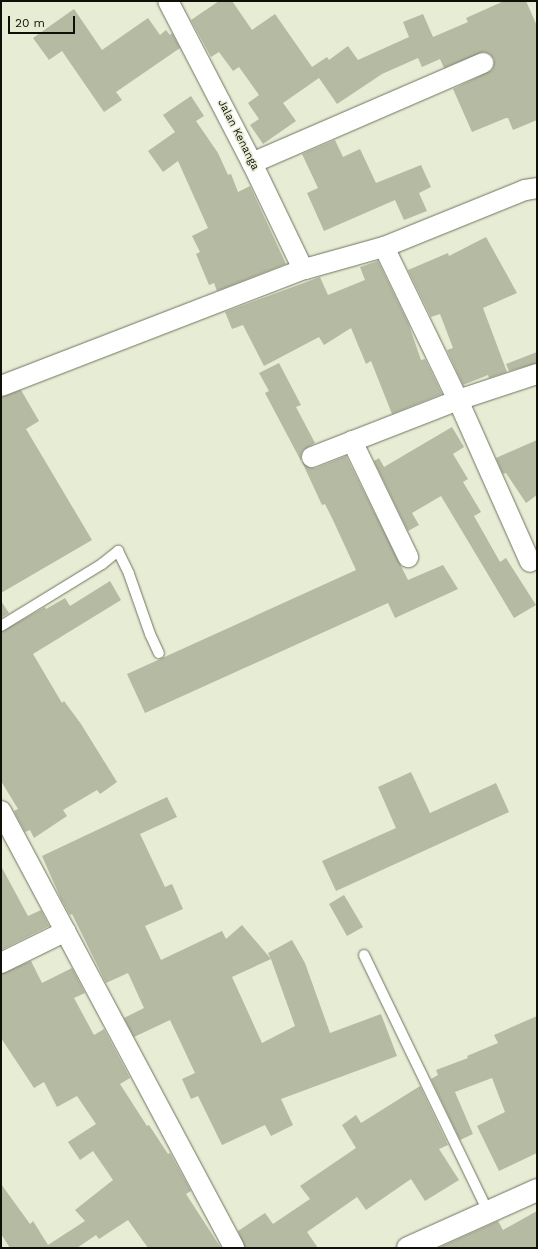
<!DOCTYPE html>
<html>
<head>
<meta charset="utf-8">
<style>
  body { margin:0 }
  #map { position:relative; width:538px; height:1249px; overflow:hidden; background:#e7ecd4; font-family:"Work Sans",sans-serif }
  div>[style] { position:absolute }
  .building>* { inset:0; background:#b5baa3 }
  .roads { filter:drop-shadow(0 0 1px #70745f) drop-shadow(0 0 1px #70745f) }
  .lane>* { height:10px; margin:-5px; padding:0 5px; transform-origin:5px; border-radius:5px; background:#fff }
  .street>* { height:20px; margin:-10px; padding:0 10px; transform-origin:10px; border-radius:10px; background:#fff }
  .secondary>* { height:22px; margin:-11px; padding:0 11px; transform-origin:11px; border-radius:11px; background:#fff }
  span { translate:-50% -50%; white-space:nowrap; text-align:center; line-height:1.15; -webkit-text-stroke:3px #e7ecd4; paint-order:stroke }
  .street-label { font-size:11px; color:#0f1008 }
  .frame { position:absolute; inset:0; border:2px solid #0f1008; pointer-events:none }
  .scale { position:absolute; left:8px; top:16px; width:67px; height:18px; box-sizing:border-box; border:2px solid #0f1008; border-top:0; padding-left:5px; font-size:12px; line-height:14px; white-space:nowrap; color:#0f1008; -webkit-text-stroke:3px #e7ecd4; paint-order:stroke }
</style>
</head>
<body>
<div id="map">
  <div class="building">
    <div style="clip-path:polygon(219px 1px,232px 1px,252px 30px,275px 14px,312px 67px,327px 57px,329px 60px,348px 46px,358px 60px,409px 37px,403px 22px,423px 14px,433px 37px,468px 22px,466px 18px,504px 1px,526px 1px,537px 26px,537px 120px,513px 130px,508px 118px,506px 118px,472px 132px,453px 89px,492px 70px,494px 65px,494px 59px,490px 54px,484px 52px,444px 68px,440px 59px,422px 67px,418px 58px,382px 74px,337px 104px,319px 78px,283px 103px,296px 121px,263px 144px,250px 125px,259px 119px,248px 103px,259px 95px,239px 67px,233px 71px,219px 52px,211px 57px,191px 20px)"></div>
    <div style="clip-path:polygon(74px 9px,102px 50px,148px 18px,160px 35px,166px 30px,170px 35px,172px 33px,180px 48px,116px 92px,122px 100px,104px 112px,62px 51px,49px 60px,33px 38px)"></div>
    <div style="clip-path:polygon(191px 96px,204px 116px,196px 121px,218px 153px,228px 175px,231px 174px,238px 192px,250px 186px,286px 264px,217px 291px,214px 283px,209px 285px,196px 254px,200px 252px,192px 236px,208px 228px,178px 161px,163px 172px,148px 151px,175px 132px,163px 115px)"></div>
    <div style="clip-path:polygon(335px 140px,343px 157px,360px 149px,376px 183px,421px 165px,431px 187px,419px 193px,427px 211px,404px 220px,395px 200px,324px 231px,307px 193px,318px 188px,302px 154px)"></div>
    <div style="clip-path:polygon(486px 237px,517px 293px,483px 308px,507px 372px,489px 378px,488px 375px,463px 385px,447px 350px,453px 348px,440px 314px,431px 317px,408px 270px,448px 253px,449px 256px)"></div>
    <div style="clip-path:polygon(378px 261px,409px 325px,421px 360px,425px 359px,442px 394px,392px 414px,371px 361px,366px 364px,351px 328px,324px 345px,319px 337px,264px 366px,243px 325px,232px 329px,225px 312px,320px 277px,328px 295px,365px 280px,360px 267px)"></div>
    <div style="clip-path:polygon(537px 352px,537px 363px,509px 371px,506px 364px)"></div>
    <div style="clip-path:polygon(279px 363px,301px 405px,296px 407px,315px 443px,303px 450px,301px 455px,301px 461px,265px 393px,269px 391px,259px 373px)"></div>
    <div style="clip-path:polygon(21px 390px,39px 421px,26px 429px,92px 540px,1px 593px,1px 397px)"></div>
    <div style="clip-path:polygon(452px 427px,464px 447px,453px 454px,468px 479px,463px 482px,481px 512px,474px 516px,500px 562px,506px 558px,536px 605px,514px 618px,441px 496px,412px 513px,419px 525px,408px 531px,374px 461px,379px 458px,384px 467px)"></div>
    <div style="clip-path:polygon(537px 440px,537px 495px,526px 503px,506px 473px,503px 474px,496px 458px)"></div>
    <div style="clip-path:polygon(346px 456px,408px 580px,443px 565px,458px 589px,395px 618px,388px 603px,145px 713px,127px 674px,356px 570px,332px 518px,325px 504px,322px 505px,302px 462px,310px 468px,316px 468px)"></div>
    <div style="clip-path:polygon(110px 581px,121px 600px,33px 654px,62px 703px,64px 701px,81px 724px,117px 782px,100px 794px,97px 790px,63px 810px,67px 816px,34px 838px,30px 830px,25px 832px,14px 811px,18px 809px,1px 781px,1px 632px,45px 607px,46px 609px,65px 598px,70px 606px)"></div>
    <div style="clip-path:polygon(1px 601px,9px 613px,1px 618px)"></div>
    <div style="clip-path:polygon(411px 772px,430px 813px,496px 783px,509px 812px,336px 891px,322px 861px,396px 828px,378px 787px)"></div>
    <div style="clip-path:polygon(evenodd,167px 797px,177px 817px,140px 834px,165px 887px,172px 884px,183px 909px,145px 926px,161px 960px,222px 931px,226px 939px,242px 925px,271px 959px,268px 953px,292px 940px,305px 963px,330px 1033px,381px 1014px,397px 1056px,281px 1099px,293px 1125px,271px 1136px,265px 1125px,222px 1145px,198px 1096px,191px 1099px,182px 1079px,195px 1073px,170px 1020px,134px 1037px,124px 1018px,144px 1008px,128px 973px,106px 983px,72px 914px,70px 915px,61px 899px,42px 856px,167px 797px,271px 959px,295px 1026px,262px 1043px,232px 977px,271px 959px)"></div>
    <div style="clip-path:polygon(1px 866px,28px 916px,41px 910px,49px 926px,1px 950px)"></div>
    <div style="clip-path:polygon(344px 895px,363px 927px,347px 936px,329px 904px)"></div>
    <div style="clip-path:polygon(31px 961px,42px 983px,72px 968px,85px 993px,74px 998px,94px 1035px,104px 1029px,130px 1078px,120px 1084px,147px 1126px,149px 1125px,168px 1154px,170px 1153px,191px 1191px,186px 1194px,221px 1248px,148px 1248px,128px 1220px,99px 1239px,96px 1235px,77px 1248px,10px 1248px,1px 1234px,1px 1184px,30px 1224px,33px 1221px,48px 1245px,85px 1221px,75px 1210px,113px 1180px,93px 1151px,80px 1160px,68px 1142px,96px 1124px,77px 1096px,57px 1107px,44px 1082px,34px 1088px,1px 1038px,1px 974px)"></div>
    <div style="clip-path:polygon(537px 1016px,537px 1153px,499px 1171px,477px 1126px,505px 1112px,492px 1078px,455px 1092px,473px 1134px,460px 1140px,431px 1079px,438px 1075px,436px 1070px,468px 1058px,467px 1056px,498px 1043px,494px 1035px)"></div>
    <div style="clip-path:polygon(420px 1086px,448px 1145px,439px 1149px,459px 1180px,425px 1201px,411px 1179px,366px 1210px,357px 1197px,307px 1232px,318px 1248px,245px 1248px,238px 1231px,265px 1213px,273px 1224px,310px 1199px,300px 1186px,356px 1148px,342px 1125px,356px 1115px,361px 1123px)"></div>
    <div style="clip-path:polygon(537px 1211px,537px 1248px,438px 1248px,498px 1221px,503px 1230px)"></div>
  </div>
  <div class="roads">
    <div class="lane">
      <div style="left:1px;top:626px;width:119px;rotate:-31.5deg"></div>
      <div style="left:102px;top:564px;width:21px;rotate:-39deg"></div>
      <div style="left:118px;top:551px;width:25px;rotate:64deg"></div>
      <div style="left:129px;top:574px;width:64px;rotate:70.7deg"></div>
      <div style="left:150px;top:634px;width:21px;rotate:65deg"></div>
      <div style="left:364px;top:955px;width:285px;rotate:64.2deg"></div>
    </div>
    <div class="street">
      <div style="left:168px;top:1px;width:182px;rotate:62.6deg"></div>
      <div style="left:252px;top:163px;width:113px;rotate:64.3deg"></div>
      <div style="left:301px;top:265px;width:6px;rotate:45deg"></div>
      <div style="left:252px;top:163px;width:252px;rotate:-23.4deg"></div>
      <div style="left:384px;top:247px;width:170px;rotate:64.2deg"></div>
      <div style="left:458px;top:400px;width:177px;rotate:66deg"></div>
      <div style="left:1px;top:386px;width:326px;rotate:-21.1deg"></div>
      <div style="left:305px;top:269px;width:82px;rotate:-15.6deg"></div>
      <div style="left:384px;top:247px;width:152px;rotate:-22deg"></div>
      <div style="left:525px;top:190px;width:12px;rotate:-9deg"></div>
      <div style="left:352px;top:441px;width:129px;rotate:64.2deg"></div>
      <div style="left:312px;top:457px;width:157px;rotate:-21.3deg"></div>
      <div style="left:458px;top:400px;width:83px;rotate:-18.2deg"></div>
      <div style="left:1px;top:811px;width:495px;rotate:61.9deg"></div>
      <div style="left:1px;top:963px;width:72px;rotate:-26.2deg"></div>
    </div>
    <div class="secondary">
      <div style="left:408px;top:1248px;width:141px;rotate:-24.2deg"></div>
    </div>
  </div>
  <div class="street-label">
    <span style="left:238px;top:135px;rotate:63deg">Jalan Kenanga</span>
  </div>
  <div class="frame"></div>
  <div class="scale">20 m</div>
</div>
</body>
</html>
